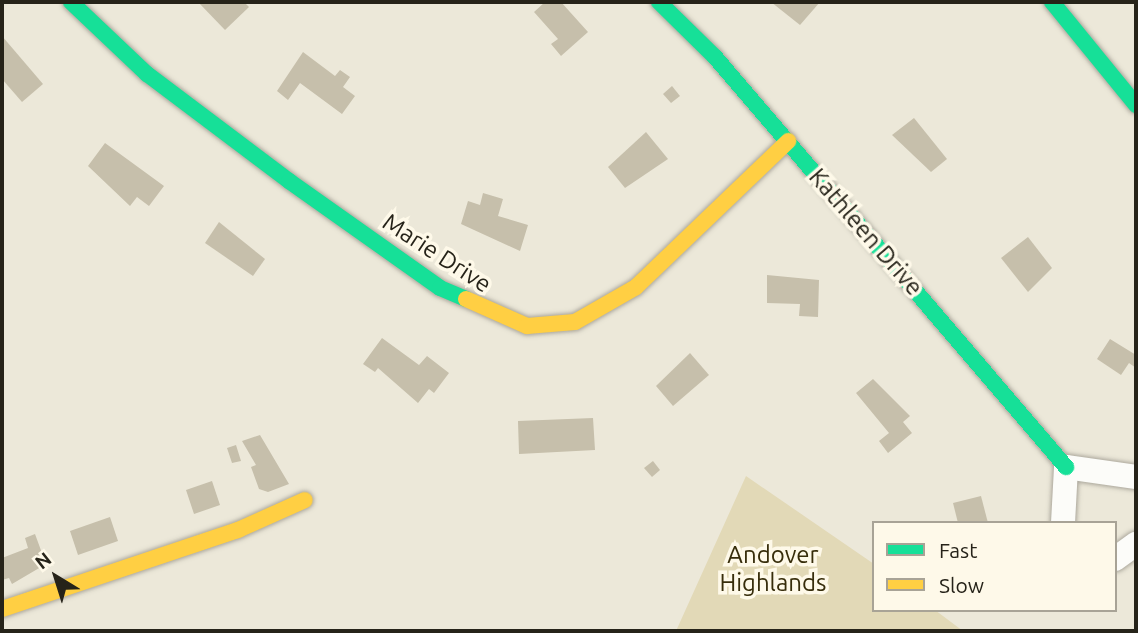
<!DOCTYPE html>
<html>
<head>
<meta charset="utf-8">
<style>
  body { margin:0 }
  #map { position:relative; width:1138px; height:633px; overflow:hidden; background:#ece8d9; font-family:Ubuntu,sans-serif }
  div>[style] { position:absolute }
  .green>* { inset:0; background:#e2d9b7 }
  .building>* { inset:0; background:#c6bfab }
  .roads { filter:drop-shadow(0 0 2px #aca89d) drop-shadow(0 0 2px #aca89d) }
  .street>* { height:24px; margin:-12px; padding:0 12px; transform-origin:12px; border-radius:12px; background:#fcfcf9 }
  .fast>* { height:16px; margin:-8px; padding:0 8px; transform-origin:8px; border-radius:8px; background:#16e098 }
  .slow>* { height:16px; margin:-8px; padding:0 8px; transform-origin:8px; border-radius:8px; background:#ffcf43 }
  span { translate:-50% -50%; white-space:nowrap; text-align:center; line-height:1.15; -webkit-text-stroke:7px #fef9e9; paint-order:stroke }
  .street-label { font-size:24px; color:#262319 }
  .park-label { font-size:24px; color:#372d0b }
  .frame { position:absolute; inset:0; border:4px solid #262319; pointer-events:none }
  .legend { position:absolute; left:872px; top:521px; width:245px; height:91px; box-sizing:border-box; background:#fef9e9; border:2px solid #a8a396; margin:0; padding:9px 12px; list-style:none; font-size:21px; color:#262319 }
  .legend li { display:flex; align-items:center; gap:14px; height:35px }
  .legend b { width:35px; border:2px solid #a8a396 }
  .north { position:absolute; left:21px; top:542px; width:70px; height:70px; -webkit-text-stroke:5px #fef9e9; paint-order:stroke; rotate:322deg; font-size:19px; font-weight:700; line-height:28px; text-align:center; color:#262319 }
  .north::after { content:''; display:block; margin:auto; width:24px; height:32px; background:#262319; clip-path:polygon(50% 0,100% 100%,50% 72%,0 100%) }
</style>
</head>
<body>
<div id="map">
  <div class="green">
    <div style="clip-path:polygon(746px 476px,874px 564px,874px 610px,935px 610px,963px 631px,676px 631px)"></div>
  </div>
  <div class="building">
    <div style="clip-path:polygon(198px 2px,244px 2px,249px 7px,225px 30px)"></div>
    <div style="clip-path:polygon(545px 2px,561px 2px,588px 32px,561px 56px,551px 44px,558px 39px,534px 12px)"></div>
    <div style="clip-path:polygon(771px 2px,820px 2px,800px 25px)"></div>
    <div style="clip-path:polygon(2px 36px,43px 84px,22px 102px,2px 79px)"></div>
    <div style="clip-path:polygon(303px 52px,335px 76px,340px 70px,350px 77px,343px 87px,355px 96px,342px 114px,300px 83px,288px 100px,277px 91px)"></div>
    <div style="clip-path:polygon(672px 86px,680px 96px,671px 103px,663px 94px)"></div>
    <div style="clip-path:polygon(914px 118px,947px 159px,931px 172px,892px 135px)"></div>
    <div style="clip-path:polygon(646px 132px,668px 159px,625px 188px,608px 167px)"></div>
    <div style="clip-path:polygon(105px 143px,164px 186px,149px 206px,137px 197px,130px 206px,88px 166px)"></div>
    <div style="clip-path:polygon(483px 193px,503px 199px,498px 216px,528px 225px,520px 251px,461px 224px,468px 201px,480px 205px)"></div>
    <div style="clip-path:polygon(219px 222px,265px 259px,253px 276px,205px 243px)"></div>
    <div style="clip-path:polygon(1028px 237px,1052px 268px,1028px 292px,1001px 258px)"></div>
    <div style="clip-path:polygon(767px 275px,819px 280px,818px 317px,799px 316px,800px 304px,767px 303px)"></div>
    <div style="clip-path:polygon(382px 338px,419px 365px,427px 356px,449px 373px,434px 393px,429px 389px,418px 403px,378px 368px,375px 372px,363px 364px)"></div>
    <div style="clip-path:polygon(1110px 339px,1136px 355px,1136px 368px,1129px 363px,1121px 375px,1097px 359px)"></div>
    <div style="clip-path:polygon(690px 353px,709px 375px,673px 406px,656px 386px)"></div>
    <div style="clip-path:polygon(873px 379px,910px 416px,903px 422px,912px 433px,888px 453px,879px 441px,889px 433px,856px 393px)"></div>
    <div style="clip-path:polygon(593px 418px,595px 450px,519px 454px,518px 421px)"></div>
    <div style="clip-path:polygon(260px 435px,289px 484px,268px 492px,259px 489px,251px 467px,256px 465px,242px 441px)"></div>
    <div style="clip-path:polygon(236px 445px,241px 461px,232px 463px,227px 448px)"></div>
    <div style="clip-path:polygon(653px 461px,660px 470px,652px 477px,644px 468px)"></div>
    <div style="clip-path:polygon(212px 481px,220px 505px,194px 514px,186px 490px)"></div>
    <div style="clip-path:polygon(981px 496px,988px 523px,958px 523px,953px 503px)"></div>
    <div style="clip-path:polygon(110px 517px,118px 541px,78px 555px,70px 531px)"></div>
    <div style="clip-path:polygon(35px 534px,46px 564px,12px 584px,9px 578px,2px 580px,2px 558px,28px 548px,25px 538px)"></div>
  </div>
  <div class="roads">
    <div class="street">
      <div style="left:1063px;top:523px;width:56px;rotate:-86.9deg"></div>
      <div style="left:1066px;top:467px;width:71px;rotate:8.1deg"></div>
      <div style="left:1115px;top:559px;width:26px;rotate:-36deg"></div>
    </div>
    <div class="fast">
      <div style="left:71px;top:2px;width:105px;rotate:43.5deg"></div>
      <div style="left:147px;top:74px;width:178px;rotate:37deg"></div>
      <div style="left:289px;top:181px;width:185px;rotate:35.3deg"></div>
      <div style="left:440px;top:288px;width:28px;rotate:23deg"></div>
      <div style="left:659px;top:2px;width:78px;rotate:44.5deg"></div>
      <div style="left:715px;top:57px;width:540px;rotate:49.43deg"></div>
      <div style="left:1052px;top:2px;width:133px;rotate:50.8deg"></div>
    </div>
    <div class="slow">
      <div style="left:466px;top:299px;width:67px;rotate:23.9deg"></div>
      <div style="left:527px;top:326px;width:48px;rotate:-4.8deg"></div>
      <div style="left:575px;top:322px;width:70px;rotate:-29.8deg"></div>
      <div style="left:636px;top:287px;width:211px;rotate:-43.8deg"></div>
      <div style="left:2px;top:609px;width:249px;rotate:-18.5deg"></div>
      <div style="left:238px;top:530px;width:73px;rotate:-24.1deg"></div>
    </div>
  </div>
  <div class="street-label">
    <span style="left:866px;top:232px;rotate:49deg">Kathleen Drive</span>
    <span style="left:437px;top:253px;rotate:33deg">Marie Drive</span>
  </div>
  <div class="park-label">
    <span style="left:773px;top:569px">Andover<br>Highlands</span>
  </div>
  <div class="frame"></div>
  <ul class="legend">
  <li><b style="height:9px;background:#16e098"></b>Fast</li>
  <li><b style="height:9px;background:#ffcf43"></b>Slow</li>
  </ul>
  <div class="north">N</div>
</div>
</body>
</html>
